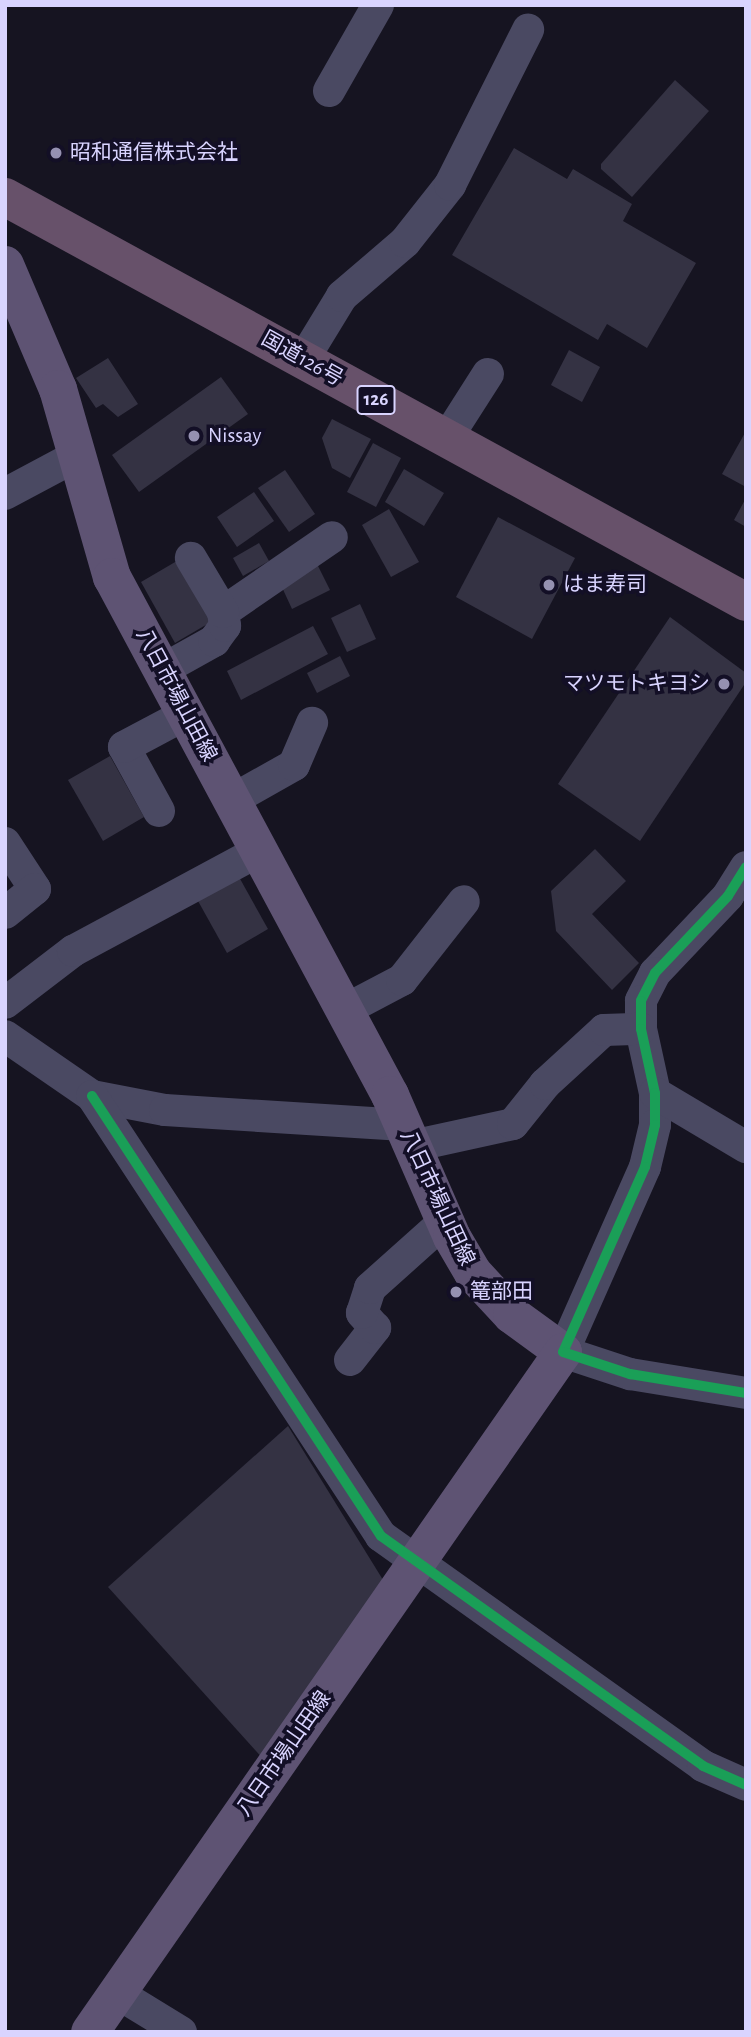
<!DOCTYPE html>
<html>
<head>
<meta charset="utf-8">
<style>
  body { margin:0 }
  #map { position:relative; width:751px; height:2037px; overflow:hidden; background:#161421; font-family:"Alegreya Sans","Noto Sans JP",sans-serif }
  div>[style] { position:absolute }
  .building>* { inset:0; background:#343243 }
  .minor>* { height:32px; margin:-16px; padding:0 16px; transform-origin:16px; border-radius:16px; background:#4a4962 }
  .major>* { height:38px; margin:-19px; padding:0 19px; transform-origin:19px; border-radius:19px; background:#5e5373 }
  .highway>* { height:38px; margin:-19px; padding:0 19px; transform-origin:19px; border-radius:19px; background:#67516a }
  .cycleway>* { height:10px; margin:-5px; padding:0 5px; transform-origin:5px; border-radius:5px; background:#1a9f57 }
  .dots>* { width:19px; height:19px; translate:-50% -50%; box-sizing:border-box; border:4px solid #130f26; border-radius:50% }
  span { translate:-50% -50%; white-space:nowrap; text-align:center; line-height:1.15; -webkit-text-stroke:7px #130f26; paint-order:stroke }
  .shield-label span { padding:2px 5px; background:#130f26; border:2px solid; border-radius:5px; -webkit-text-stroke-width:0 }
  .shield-label { font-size:19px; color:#d9d4ff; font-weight:700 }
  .poi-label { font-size:21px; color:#d9d4ff }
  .left { translate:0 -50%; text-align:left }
  .right { translate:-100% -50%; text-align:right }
  .street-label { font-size:21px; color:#d9d4ff }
  .frame { position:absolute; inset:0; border:7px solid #d9d4ff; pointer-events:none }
</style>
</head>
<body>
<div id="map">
  <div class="building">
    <div style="clip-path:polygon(675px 80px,709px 111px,632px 197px,601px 169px,601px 164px)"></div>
    <div style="clip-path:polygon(514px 148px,567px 179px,573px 169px,632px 204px,623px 221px,696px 263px,647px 348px,607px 324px,598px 340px,452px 255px)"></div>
    <div style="clip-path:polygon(569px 350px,600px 367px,582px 402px,551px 385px)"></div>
    <div style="clip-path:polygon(108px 358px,138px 404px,118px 417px,103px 404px,96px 408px,76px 378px)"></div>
    <div style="clip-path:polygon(221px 377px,248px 414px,139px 492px,112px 455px)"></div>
    <div style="clip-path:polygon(332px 419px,371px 439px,350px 478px,332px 468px,322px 438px)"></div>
    <div style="clip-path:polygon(746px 431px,746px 487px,722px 474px)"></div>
    <div style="clip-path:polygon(373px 443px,401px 458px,376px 507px,347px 492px)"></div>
    <div style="clip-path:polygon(404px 469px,444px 493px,424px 526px,385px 502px)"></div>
    <div style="clip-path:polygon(285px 470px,315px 514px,289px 532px,258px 488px)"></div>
    <div style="clip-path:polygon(254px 492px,274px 521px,237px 547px,217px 517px)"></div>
    <div style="clip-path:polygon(746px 498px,746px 527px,734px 520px)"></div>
    <div style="clip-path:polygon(389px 509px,419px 562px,391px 577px,362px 525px)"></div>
    <div style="clip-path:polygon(498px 517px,575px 558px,532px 639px,456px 597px)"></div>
    <div style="clip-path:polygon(259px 543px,269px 561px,243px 576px,233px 558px)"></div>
    <div style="clip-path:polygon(182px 558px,216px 619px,175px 643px,141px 582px)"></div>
    <div style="clip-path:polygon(317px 564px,330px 590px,292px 609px,280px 583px)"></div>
    <div style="clip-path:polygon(360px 604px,376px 639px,347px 652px,331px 618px)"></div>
    <div style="clip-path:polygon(670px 617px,746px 673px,746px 682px,640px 841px,558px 784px)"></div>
    <div style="clip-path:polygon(313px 626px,328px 654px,241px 700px,227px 671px)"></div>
    <div style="clip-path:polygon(340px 656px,350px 676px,317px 693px,307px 673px)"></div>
    <div style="clip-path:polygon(110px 756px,144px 817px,103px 841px,68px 780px)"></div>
    <div style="clip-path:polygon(595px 849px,626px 881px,592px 914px,639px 963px,612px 990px,556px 931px,551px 891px)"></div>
    <div style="clip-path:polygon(234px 868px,268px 929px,227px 953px,193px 892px)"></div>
    <div style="clip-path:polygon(288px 1426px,388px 1588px,265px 1761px,108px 1587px)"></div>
  </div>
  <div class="minor">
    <div style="left:329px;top:91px;width:99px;rotate:-60.3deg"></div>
    <div style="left:303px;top:360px;width:75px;rotate:-58.6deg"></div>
    <div style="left:342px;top:296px;width:83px;rotate:-40.6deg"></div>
    <div style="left:405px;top:242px;width:73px;rotate:-51.7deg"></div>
    <div style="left:450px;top:185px;width:174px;rotate:-63.3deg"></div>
    <div style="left:447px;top:438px;width:76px;rotate:-57.4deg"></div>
    <div style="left:5px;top:494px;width:83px;rotate:-28.1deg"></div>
    <div style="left:223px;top:612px;width:132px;rotate:-34.5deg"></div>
    <div style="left:162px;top:670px;width:60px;rotate:-29.1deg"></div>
    <div style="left:214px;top:641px;width:19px;rotate:-54deg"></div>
    <div style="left:225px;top:626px;width:14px;rotate:-98deg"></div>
    <div style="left:223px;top:612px;width:63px;rotate:-120.7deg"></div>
    <div style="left:232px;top:800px;width:71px;rotate:-29.4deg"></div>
    <div style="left:294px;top:765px;width:46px;rotate:-66.8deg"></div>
    <div style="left:159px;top:811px;width:73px;rotate:-118.7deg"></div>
    <div style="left:124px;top:747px;width:70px;rotate:-28deg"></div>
    <div style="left:5px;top:843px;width:55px;rotate:56.9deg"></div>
    <div style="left:35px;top:889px;width:38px;rotate:141deg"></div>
    <div style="left:746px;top:867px;width:34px;rotate:122deg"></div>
    <div style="left:728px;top:896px;width:106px;rotate:133.5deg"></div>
    <div style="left:655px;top:973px;width:31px;rotate:117deg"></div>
    <div style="left:641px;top:1001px;width:28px;rotate:90deg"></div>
    <div style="left:641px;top:1029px;width:66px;rotate:77.7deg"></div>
    <div style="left:655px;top:1093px;width:32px;rotate:90deg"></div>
    <div style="left:655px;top:1125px;width:43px;rotate:103.4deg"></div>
    <div style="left:645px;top:1167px;width:202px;rotate:113.9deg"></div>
    <div style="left:563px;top:1352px;width:71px;rotate:18.2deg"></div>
    <div style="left:630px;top:1374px;width:118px;rotate:9.3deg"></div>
    <div style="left:5px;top:1003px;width:86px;rotate:-37.4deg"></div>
    <div style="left:73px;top:951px;width:211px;rotate:-28.3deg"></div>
    <div style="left:345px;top:1010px;width:64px;rotate:-27.8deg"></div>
    <div style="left:402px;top:980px;width:100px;rotate:-51.9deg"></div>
    <div style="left:5px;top:1036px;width:106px;rotate:34.6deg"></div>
    <div style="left:92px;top:1096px;width:74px;rotate:10.9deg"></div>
    <div style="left:165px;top:1110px;width:239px;rotate:3.6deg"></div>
    <div style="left:655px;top:1093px;width:106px;rotate:30.7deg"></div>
    <div style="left:92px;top:1096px;width:526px;rotate:56.7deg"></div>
    <div style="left:381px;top:1536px;width:396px;rotate:35.5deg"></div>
    <div style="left:703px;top:1766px;width:47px;rotate:23.8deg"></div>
    <div style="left:412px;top:1146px;width:103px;rotate:-12.3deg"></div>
    <div style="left:513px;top:1124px;width:51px;rotate:-51.3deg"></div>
    <div style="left:545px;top:1084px;width:80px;rotate:-42.5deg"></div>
    <div style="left:604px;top:1030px;width:37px;rotate:-2deg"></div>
    <div style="left:350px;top:1360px;width:41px;rotate:-52deg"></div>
    <div style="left:375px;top:1328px;width:20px;rotate:-131deg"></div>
    <div style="left:362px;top:1313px;width:26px;rotate:-72deg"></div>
    <div style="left:370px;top:1288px;width:101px;rotate:-41.8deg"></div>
    <div style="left:117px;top:1993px;width:75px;rotate:31.4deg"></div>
  </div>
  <div class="major">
    <div style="left:5px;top:265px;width:135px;rotate:66.9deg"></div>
    <div style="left:58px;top:389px;width:196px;rotate:74deg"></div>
    <div style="left:112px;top:577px;width:588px;rotate:61.78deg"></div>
    <div style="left:390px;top:1095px;width:155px;rotate:66.4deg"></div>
    <div style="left:452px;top:1237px;width:42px;rotate:59.7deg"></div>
    <div style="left:473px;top:1273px;width:57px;rotate:47.1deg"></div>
    <div style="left:512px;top:1315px;width:63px;rotate:36deg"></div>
    <div style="left:563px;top:1352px;width:828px;rotate:124.82deg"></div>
  </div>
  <div class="highway">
    <div style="left:5px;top:197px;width:844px;rotate:28.66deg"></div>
  </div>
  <div class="cycleway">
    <div style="left:746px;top:867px;width:34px;rotate:122deg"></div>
    <div style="left:728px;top:896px;width:106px;rotate:133.5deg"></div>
    <div style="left:655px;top:973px;width:31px;rotate:117deg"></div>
    <div style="left:641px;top:1001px;width:28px;rotate:90deg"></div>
    <div style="left:641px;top:1029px;width:66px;rotate:77.7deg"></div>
    <div style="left:655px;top:1093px;width:32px;rotate:90deg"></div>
    <div style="left:655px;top:1125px;width:43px;rotate:103.4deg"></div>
    <div style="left:645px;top:1167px;width:202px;rotate:113.9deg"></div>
    <div style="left:563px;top:1352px;width:71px;rotate:18.2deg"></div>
    <div style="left:630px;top:1374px;width:118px;rotate:9.3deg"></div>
    <div style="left:92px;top:1096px;width:526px;rotate:56.7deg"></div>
    <div style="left:381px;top:1536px;width:396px;rotate:35.5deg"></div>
    <div style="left:703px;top:1766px;width:47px;rotate:23.8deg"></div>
  </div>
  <div class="dots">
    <div style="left:56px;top:153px;background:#9591b1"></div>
    <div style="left:194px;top:436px;background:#9591b1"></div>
    <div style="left:549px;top:585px;background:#9591b1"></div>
    <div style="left:724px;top:684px;background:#9591b1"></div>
    <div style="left:456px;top:1292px;background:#9591b1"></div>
  </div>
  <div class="shield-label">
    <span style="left:376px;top:400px">126</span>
  </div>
  <div class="poi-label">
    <span class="left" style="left:70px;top:153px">昭和通信株式会社</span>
    <span class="left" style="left:208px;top:436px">Nissay</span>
    <span class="left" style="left:563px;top:585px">はま寿司</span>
    <span class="right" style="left:710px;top:684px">マツモトキヨシ</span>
    <span class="left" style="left:470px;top:1292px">篭部田</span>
  </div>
  <div class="street-label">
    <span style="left:302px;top:359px;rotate:29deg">国道126号</span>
    <span style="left:176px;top:695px;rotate:62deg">八日市場山田線</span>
    <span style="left:437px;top:1198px;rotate:65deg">八日市場山田線</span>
    <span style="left:284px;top:1754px;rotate:-55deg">八日市場山田線</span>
  </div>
  <div class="frame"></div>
</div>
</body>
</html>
